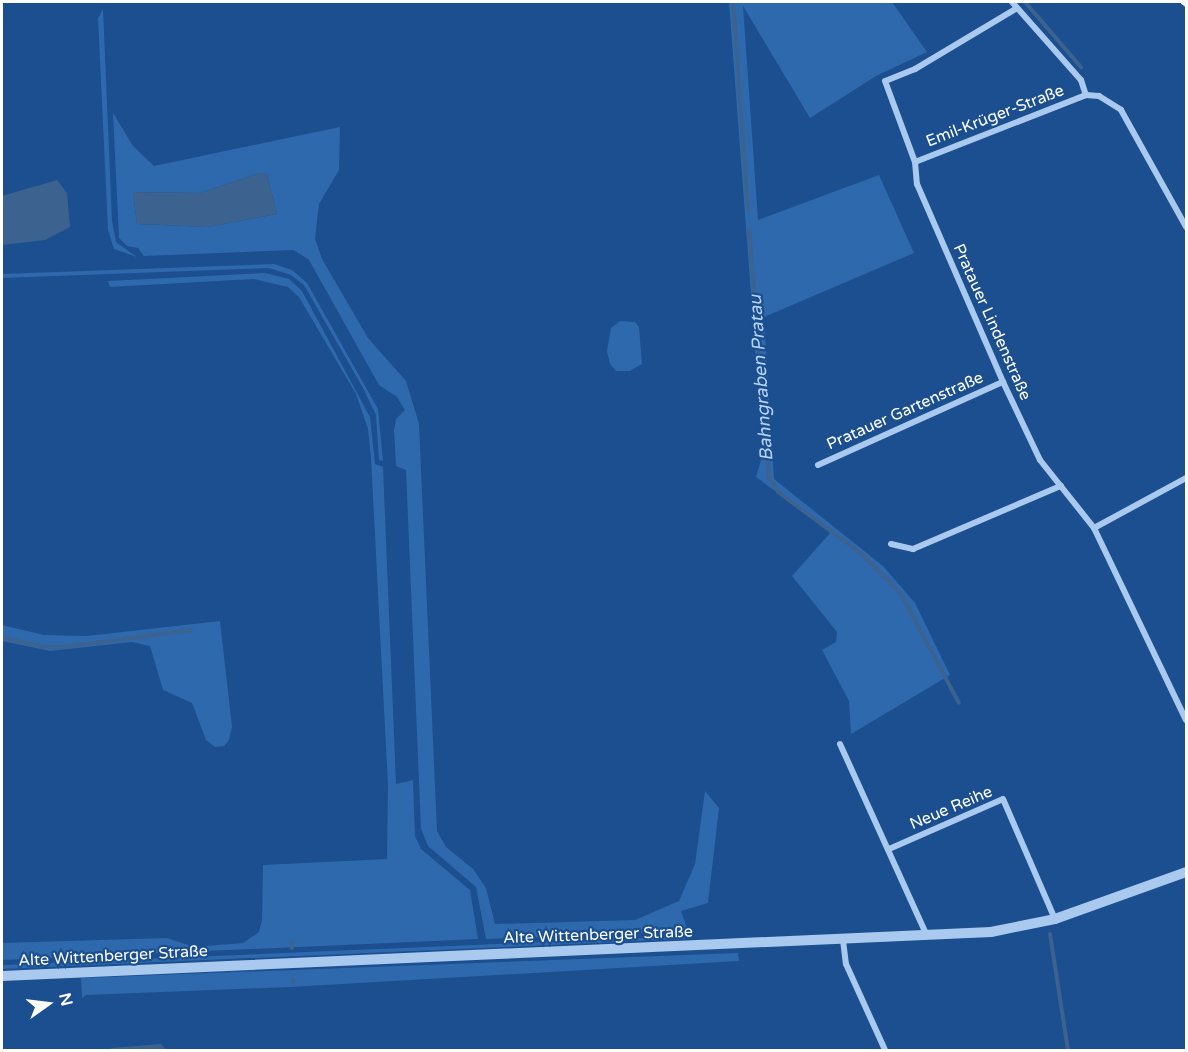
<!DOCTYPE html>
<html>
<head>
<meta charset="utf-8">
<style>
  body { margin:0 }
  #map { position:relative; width:1188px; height:1052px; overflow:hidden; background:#1b4f8f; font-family:"Varela Round",sans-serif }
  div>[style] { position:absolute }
  .green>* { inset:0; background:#2e69ad }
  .water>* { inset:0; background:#3c6290 }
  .stream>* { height:4px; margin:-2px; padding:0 2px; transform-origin:2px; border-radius:2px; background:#3c6290 }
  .minor>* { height:6px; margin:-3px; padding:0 3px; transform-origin:3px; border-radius:3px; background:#a9c9ee }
  .tertiary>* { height:10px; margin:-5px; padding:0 5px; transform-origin:5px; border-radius:5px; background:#a9c9ee }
  .rail>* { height:4px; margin-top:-2px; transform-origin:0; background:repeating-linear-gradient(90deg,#fff 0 10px,transparent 0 14.5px) }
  span { translate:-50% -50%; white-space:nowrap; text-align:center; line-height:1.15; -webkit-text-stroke:4.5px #1b4f8f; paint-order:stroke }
  .street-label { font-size:16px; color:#fff }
  .water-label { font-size:18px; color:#b5d3f5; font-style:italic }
  .frame { position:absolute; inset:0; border:3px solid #fff; pointer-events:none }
  .north { position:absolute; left:18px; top:974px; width:60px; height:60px; -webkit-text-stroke:4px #1b4f8f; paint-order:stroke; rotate:76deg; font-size:16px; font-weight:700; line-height:24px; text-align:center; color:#fff }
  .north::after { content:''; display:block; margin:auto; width:21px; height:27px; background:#fff; clip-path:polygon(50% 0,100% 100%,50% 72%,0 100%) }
</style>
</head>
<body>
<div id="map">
  <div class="green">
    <div style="clip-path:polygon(729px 2px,892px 2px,927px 52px,876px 76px,810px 118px,743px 6px,758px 220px,879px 175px,914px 253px,764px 317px,774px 479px,883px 566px,915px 603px,950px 675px,851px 734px,849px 701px,822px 650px,836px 642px,837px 632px,792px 576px,831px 532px,756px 477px,763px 453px)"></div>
    <div style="clip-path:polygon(103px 9px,112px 221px,116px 242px,137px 257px,114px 249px,108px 230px,98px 18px)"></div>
    <div style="clip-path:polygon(evenodd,113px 113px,133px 146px,154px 166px,340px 127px,339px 170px,319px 204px,315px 239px,322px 259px,368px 338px,406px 381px,419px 424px,437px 831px,446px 847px,473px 869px,486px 888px,495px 924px,635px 920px,679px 901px,695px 864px,705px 791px,719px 808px,708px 903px,681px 911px,688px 931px,486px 939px,476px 887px,428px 846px,421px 829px,406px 470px,396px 466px,394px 431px,396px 419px,405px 410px,397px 397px,379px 385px,309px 260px,300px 254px,293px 250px,144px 256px,138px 248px,127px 246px,119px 238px,113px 113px,260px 173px,267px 174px,277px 214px,208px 227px,137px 224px,133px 192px,200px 193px,260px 173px)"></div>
    <div style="clip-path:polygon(274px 264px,292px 270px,307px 283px,378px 409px,383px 461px,379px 460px,376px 415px,363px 388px,304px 285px,291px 275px,269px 268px,2px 278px,2px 274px)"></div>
    <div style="clip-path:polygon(265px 273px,289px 279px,302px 291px,370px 417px,375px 464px,383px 467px,396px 784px,413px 780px,415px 836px,421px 849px,470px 890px,478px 939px,2px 960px,2px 943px,167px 938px,194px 947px,243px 943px,259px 932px,262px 920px,263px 865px,387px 859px,388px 786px,371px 458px,368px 429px,356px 394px,299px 297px,288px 287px,254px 279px,110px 287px,108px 281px)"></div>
    <div style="clip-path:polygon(620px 321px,635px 322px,639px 327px,642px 364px,630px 371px,616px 371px,610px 364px,607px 351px,611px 328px)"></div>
    <div style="clip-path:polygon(220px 621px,232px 727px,229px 740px,224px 746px,215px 747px,206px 740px,192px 703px,163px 690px,150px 646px,132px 642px,50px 651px,2px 641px,2px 625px,44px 635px,87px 636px)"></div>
    <div style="clip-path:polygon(686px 936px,685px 939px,2px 969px,2px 965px)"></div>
    <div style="clip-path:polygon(738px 953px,739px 961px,290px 987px,86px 995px,82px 998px,81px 978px)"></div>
  </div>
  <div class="water">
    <div style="clip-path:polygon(260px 173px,267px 174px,277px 214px,208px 227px,137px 224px,133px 192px,200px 193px)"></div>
    <div style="clip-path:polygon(57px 180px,67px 193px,70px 227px,45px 240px,2px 245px,2px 196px)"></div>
    <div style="clip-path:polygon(161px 1044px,166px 1050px,108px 1050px,111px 1048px)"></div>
  </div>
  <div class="stream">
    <div style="left:733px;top:2px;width:209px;rotate:85.9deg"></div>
    <div style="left:1025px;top:2px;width:86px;rotate:49.3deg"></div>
    <div style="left:749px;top:229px;width:250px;rotate:85.4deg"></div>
    <div style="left:769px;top:478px;width:17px;rotate:57deg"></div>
    <div style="left:778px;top:492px;width:106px;rotate:36.5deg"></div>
    <div style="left:863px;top:555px;width:54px;rotate:45.7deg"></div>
    <div style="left:901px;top:594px;width:123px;rotate:62deg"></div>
    <div style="left:2px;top:638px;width:43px;rotate:12.1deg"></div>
    <div style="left:44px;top:647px;width:20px"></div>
    <div style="left:64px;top:647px;width:128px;rotate:-7.6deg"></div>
    <div style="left:1050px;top:934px;width:117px;rotate:81.2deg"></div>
    <div style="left:292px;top:948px;width:6px;rotate:-90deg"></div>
    <div style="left:293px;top:980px;width:2px;rotate:63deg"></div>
  </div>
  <div class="minor">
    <div style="left:1012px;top:2px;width:104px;rotate:48.5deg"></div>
    <div style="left:1081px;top:80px;width:16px;rotate:72deg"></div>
    <div style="left:1017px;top:8px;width:119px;rotate:149.1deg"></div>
    <div style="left:915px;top:69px;width:32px;rotate:158deg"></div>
    <div style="left:885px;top:81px;width:86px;rotate:69.7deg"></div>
    <div style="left:915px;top:162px;width:22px;rotate:85deg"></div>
    <div style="left:917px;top:184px;width:216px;rotate:66.5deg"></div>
    <div style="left:1003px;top:382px;width:86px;rotate:64.6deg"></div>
    <div style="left:1040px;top:460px;width:87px;rotate:51.5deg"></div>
    <div style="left:1094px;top:528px;width:213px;rotate:64.4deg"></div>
    <div style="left:915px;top:162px;width:184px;rotate:-21.4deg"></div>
    <div style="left:1086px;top:95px;width:13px;rotate:4deg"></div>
    <div style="left:1099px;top:96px;width:26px;rotate:32deg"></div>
    <div style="left:1121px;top:110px;width:134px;rotate:60.9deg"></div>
    <div style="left:818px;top:465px;width:203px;rotate:-24.2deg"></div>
    <div style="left:1094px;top:528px;width:105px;rotate:-28.5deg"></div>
    <div style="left:891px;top:544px;width:23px;rotate:13deg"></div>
    <div style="left:913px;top:549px;width:161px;rotate:-23.1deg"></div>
    <div style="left:840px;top:744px;width:211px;rotate:65.6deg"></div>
    <div style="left:889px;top:849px;width:124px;rotate:-23.7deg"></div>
    <div style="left:1003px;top:799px;width:131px;rotate:66.6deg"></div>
    <div style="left:843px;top:940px;width:24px;rotate:83deg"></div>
    <div style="left:846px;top:964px;width:94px;rotate:65.6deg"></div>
  </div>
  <div class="tertiary">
    <div style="left:2px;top:976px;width:990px;rotate:-2.55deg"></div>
    <div style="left:991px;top:932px;width:65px;rotate:-11.5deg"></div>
    <div style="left:1055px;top:919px;width:139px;rotate:-19.7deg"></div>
  </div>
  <div class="rail">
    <div style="left:1182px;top:2px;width:5px;rotate:37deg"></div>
  </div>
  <div class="street-label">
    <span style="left:995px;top:116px;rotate:-21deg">Emil-Krüger-Straße</span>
    <span style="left:992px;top:322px;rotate:66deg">Pratauer Lindenstraße</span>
    <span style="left:905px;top:411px;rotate:-24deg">Pratauer Gartenstraße</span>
    <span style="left:951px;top:808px;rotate:-23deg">Neue Reihe</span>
    <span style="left:598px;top:935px;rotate:-2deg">Alte Wittenberger Straße</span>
    <span style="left:113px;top:956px;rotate:-3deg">Alte Wittenberger Straße</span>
  </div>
  <div class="water-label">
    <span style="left:761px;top:378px;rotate:-94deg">Bahngraben Pratau</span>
  </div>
  <div class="frame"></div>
  <div class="north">N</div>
</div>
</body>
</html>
